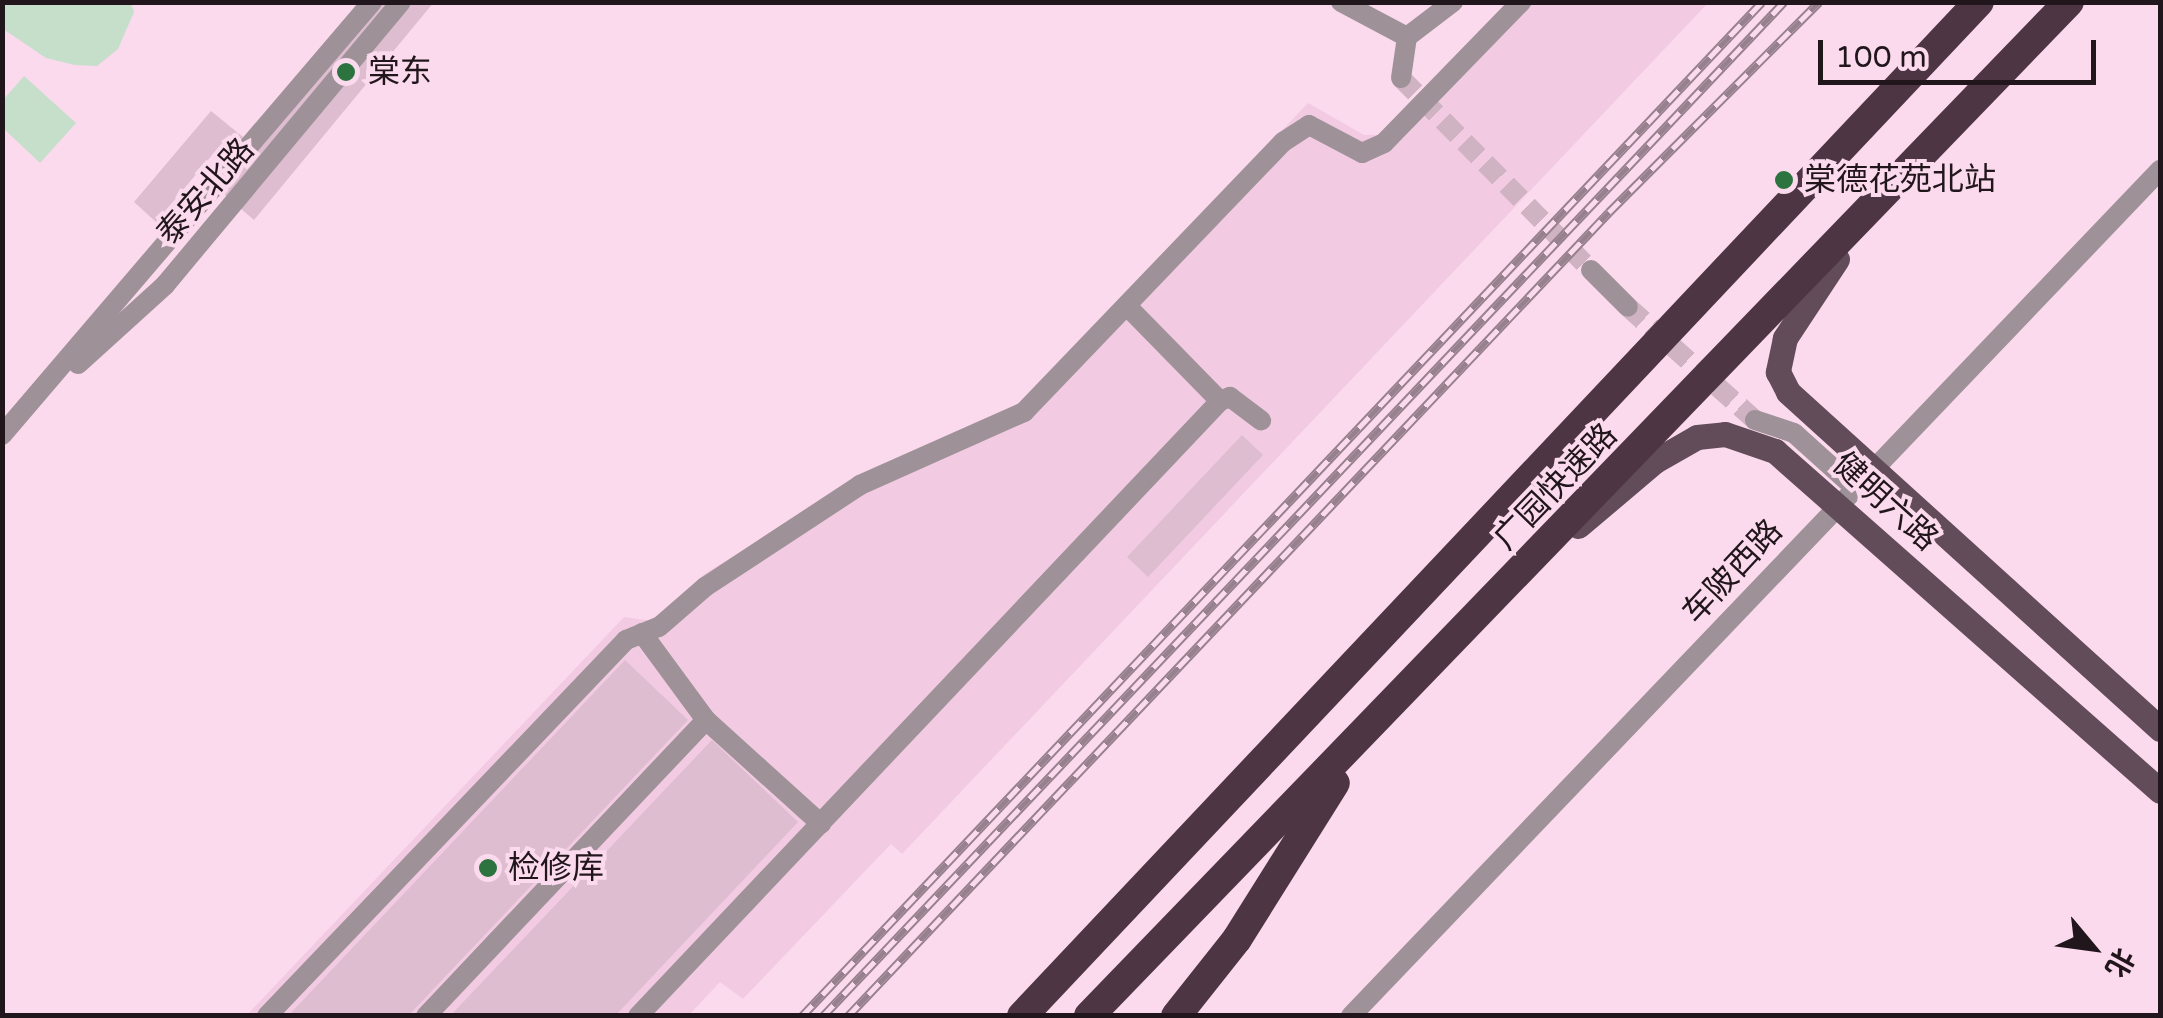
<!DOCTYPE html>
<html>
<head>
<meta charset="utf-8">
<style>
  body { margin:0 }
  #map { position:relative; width:2163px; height:1018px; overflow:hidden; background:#fbdaed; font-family:"Varela Round","Noto Sans SC",sans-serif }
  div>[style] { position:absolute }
  .built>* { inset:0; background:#f2cbe2 }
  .green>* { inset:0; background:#c6dfca }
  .building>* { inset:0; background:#ddbdcf }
  .minor-tunnel>* { height:20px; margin-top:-10px; transform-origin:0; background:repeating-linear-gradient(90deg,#cfb3c3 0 20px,transparent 0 30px) }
  .minor>* { height:20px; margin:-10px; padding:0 10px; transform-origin:10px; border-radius:10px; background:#9e9198 }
  .major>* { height:25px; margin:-12.5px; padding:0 12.5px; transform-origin:12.5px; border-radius:12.5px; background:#634c5a }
  .highway>* { height:30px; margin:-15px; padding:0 15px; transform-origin:15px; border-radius:15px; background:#4e3544 }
  .rail>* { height:9px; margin-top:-4.5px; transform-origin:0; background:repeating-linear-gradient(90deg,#fbdaed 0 15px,#98818e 0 30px); box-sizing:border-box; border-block:2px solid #98818e }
  .dots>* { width:28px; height:28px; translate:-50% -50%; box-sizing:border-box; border:5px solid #fbdaed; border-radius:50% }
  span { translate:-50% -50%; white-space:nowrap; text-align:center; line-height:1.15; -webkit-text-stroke:8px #fbdaed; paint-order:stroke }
  .poi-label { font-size:32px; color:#21161c }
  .left { translate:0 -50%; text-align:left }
  .street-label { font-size:32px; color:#21161c }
  .frame { position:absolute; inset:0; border:5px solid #21161c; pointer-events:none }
  .north { position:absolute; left:2043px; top:898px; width:100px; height:100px; -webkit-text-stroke:8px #fbdaed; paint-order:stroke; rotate:119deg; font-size:28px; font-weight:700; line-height:40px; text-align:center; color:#21161c }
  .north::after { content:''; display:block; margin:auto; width:35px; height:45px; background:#21161c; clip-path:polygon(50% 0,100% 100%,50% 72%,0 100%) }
  .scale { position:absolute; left:1818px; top:40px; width:278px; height:45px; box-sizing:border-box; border:5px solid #21161c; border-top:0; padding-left:12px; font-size:30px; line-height:35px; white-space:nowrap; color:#21161c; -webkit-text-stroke:8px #fbdaed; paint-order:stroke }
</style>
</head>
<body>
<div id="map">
  <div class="built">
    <div style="clip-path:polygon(1510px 3px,1708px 3px,902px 854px,891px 844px,743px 999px,720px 982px,689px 1015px,246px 1016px,624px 617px,652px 621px,703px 575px,858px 477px,1013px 413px,1308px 103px,1364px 135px,1381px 135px)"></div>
  </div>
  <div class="green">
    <div style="clip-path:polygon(2px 3px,131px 3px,134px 12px,118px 49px,97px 66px,75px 65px,46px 58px,3px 29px)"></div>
    <div style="clip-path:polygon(24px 76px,76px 123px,40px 163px,3px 128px,3px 100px)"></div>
  </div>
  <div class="building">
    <div style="clip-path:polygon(373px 2px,434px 2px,254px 220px,218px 189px,239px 163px,219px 147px,156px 222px,134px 202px,211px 111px,254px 146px)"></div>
    <div style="clip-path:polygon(1242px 435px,1263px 455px,1148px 577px,1127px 557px)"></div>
    <div style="clip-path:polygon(625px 660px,688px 720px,408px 1016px,288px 1016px)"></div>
    <div style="clip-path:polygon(712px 740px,798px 822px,615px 1016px,450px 1016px)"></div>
  </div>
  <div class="minor-tunnel">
    <div style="left:1401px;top:78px;width:270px;rotate:45.3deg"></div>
    <div style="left:1628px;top:307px;width:170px;rotate:41.7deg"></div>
  </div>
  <div class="minor">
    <div style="left:1341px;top:2px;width:75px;rotate:27.9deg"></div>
    <div style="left:1407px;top:37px;width:58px;rotate:-37.3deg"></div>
    <div style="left:1401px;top:78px;width:41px;rotate:-81.7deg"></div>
    <div style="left:1591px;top:270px;width:52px;rotate:45deg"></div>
    <div style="left:1127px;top:306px;width:133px;rotate:45.6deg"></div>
    <div style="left:1220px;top:401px;width:11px;rotate:-22deg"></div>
    <div style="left:1230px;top:397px;width:39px;rotate:37deg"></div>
    <div style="left:78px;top:364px;width:118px;rotate:-42.2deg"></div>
    <div style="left:165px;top:285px;width:368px;rotate:-50.2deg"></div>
    <div style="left:1755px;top:420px;width:41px;rotate:18.4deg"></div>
    <div style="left:1794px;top:433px;width:81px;rotate:42deg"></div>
    <div style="left:2px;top:435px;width:570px;rotate:-49.49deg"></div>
    <div style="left:642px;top:633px;width:108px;rotate:53.7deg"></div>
    <div style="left:706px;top:720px;width:155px;rotate:42.1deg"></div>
    <div style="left:267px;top:1016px;width:520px;rotate:-46.32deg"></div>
    <div style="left:626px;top:640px;width:35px;rotate:-22deg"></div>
    <div style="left:659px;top:627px;width:61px;rotate:-41deg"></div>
    <div style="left:705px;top:587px;width:186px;rotate:-33.3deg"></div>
    <div style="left:860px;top:485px;width:180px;rotate:-24deg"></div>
    <div style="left:1024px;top:412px;width:374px;rotate:-46.2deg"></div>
    <div style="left:1283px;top:142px;width:31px;rotate:-33deg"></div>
    <div style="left:1309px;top:125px;width:60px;rotate:27.8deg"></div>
    <div style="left:1362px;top:153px;width:24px;rotate:-24deg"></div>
    <div style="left:1384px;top:143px;width:197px;rotate:-45.8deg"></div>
    <div style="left:426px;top:1016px;width:407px;rotate:-46.6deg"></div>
    <div style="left:638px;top:1016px;width:847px;rotate:-46.58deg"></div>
    <div style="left:1351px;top:1016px;width:1171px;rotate:-46.28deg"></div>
  </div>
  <div class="major">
    <div style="left:1837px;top:259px;width:95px;rotate:123.4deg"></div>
    <div style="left:1785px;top:338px;width:35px;rotate:102deg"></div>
    <div style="left:1778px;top:372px;width:22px;rotate:63deg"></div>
    <div style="left:1788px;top:392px;width:502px;rotate:42.17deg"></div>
    <div style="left:1578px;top:526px;width:101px;rotate:-40.2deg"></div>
    <div style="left:1655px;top:461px;width:48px;rotate:-29.7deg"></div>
    <div style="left:1697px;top:437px;width:28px;rotate:-6deg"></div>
    <div style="left:1725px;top:434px;width:53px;rotate:18.8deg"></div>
    <div style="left:1775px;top:451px;width:514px;rotate:41.45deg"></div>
  </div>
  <div class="highway">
    <div style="left:1022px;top:1016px;width:1394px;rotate:-46.66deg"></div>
    <div style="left:1089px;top:1016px;width:1410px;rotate:-45.98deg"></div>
    <div style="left:1176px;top:1016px;width:98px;rotate:-51.6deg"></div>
    <div style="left:1237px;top:939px;width:184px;rotate:-57.9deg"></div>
  </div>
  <div class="rail">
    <div style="left:802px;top:1016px;width:1396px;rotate:-46.57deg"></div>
    <div style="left:823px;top:1016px;width:1397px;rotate:-46.54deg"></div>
    <div style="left:848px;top:1016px;width:1107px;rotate:-46.57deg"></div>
    <div style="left:1609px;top:212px;width:297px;rotate:-45deg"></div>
  </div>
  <div class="dots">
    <div style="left:346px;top:72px;background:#2c7340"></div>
    <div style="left:1784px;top:180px;background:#2c7340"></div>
    <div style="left:488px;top:868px;background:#2c7340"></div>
  </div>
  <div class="poi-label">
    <span class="left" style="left:368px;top:72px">棠东</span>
    <span class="left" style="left:1804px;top:180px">棠德花苑北站</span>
    <span class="left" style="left:508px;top:868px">检修库</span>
  </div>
  <div class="street-label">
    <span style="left:206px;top:192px;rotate:-49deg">泰安北路</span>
    <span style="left:1556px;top:487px;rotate:-46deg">广园快速路</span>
    <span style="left:1885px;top:502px;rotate:42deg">健明六路</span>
    <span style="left:1733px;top:572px;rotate:-47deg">车陂西路</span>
  </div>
  <div class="frame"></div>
  <div class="north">北</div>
  <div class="scale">100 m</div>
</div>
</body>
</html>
